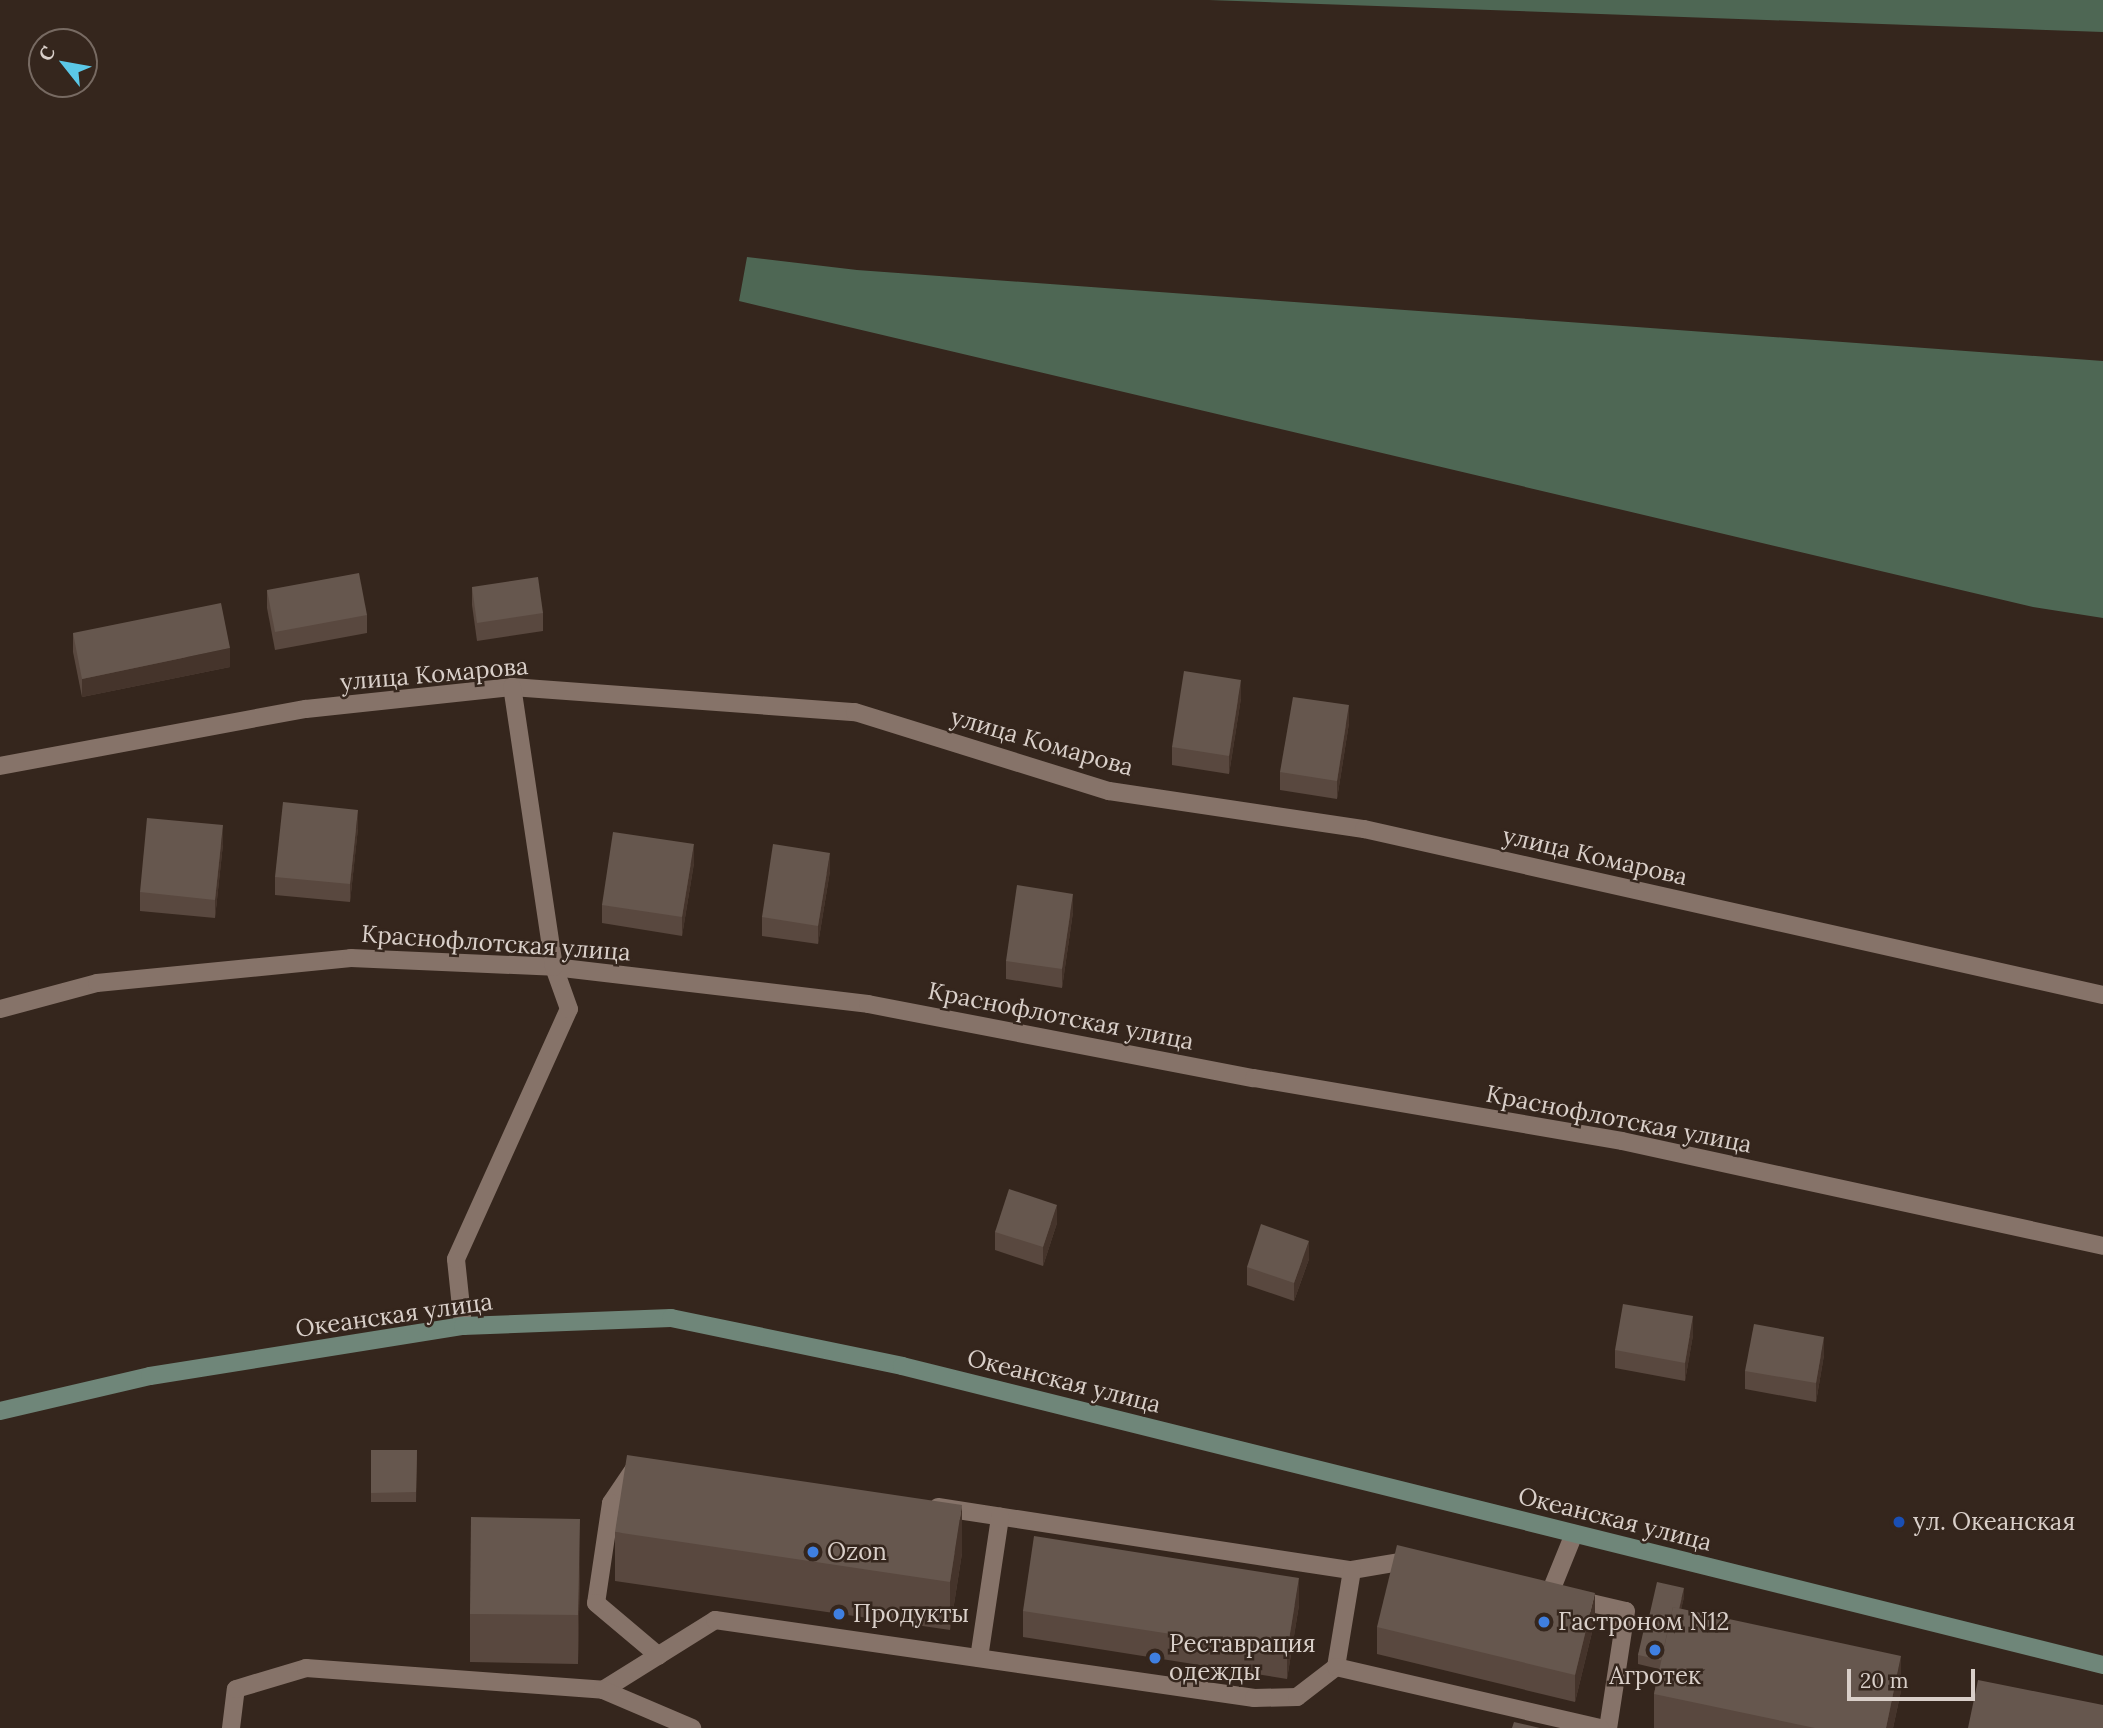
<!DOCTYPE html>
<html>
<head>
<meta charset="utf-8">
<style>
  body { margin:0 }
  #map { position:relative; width:2103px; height:1728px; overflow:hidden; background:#35261d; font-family:Lora,serif }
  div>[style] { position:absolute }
  .forest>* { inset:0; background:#4e6754 }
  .service>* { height:18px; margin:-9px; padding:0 9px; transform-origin:9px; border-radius:9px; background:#867369 }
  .minor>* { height:18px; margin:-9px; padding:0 9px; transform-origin:9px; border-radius:9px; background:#867369 }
  .secondary>* { height:18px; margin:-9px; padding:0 9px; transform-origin:9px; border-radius:9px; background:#6f8679 }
  .wall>* { inset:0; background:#59483f }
  .shaded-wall>* { inset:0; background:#45342b }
  .building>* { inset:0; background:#66574e }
  .dots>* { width:19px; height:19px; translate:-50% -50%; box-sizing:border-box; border:4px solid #35261d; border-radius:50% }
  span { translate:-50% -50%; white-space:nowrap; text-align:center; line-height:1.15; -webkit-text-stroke:5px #35261d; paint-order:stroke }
  .street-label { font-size:24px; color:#d9cfc9 }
  .poi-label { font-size:24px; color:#d9cfc9 }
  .left { translate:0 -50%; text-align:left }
  .north { position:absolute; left:28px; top:28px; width:70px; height:70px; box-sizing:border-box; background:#35261d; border:2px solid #776a62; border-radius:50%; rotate:301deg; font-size:19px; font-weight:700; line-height:28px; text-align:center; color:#d9cfc9 }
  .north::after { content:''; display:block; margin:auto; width:24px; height:32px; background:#5bc8e7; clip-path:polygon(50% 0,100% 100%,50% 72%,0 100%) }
  .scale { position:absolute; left:1847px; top:1669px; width:128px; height:32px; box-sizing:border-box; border:4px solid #d9cfc9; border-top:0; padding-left:9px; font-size:21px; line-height:24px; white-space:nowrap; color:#d9cfc9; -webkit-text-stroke:5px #35261d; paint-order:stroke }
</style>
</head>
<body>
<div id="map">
  <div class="forest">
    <div style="clip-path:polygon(1209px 0,2103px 0,2103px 32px)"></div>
    <div style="clip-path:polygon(747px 257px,857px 270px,2103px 361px,2103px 618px,2033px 607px,739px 301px)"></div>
  </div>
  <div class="service">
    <div style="left:636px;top:1466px;width:45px;rotate:124deg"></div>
    <div style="left:611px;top:1503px;width:101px;rotate:98.5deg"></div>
    <div style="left:596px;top:1603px;width:82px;rotate:40.1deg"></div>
    <div style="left:938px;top:1507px;width:419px;rotate:8.7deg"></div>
    <div style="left:1352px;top:1570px;width:49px;rotate:-9.5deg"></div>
    <div style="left:1400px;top:1562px;width:15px;rotate:11deg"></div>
    <div style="left:1539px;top:1591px;width:11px;rotate:10deg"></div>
    <div style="left:1550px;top:1593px;width:64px;rotate:-67.9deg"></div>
    <div style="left:1574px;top:1599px;width:53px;rotate:13deg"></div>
    <div style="left:1626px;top:1611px;width:118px;rotate:98.7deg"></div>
    <div style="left:979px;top:1658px;width:143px;rotate:-81.5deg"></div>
    <div style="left:603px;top:1690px;width:132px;rotate:-32deg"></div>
    <div style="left:715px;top:1620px;width:545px;rotate:8.23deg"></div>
    <div style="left:1254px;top:1698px;width:43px;rotate:-1.3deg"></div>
    <div style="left:1297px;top:1697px;width:49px;rotate:-37.6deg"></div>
    <div style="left:1336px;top:1667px;width:98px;rotate:-80.6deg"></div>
  </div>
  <div class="minor">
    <div style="left:0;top:766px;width:311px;rotate:-10.6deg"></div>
    <div style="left:306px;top:709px;width:207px;rotate:-6.1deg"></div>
    <div style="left:512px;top:687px;width:344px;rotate:4.2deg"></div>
    <div style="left:855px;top:712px;width:266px;rotate:17.3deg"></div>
    <div style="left:1109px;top:791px;width:258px;rotate:8.5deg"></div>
    <div style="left:1364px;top:829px;width:757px;rotate:12.66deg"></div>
    <div style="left:0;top:1009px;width:100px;rotate:-15deg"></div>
    <div style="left:97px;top:983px;width:255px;rotate:-5.6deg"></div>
    <div style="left:351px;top:958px;width:203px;rotate:2.5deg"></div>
    <div style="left:554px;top:967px;width:316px;rotate:6.7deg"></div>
    <div style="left:868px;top:1004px;width:393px;rotate:10.9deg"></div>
    <div style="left:1254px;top:1078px;width:373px;rotate:9.7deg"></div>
    <div style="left:1622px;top:1141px;width:492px;rotate:12.3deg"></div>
    <div style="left:463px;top:1326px;width:67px;rotate:-96deg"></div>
    <div style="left:456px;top:1259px;width:274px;rotate:-65.7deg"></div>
    <div style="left:569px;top:1009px;width:45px;rotate:-109.7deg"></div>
    <div style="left:554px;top:967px;width:283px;rotate:-98.5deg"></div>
    <div style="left:1336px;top:1667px;width:271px;rotate:13deg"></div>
    <div style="left:231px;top:1728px;width:39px;rotate:-83deg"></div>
    <div style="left:236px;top:1689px;width:73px;rotate:-16.7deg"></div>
    <div style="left:306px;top:1668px;width:298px;rotate:4.2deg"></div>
    <div style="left:603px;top:1690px;width:97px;rotate:23.1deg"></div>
  </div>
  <div class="secondary">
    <div style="left:0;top:1411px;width:154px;rotate:-13.1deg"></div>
    <div style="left:150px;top:1376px;width:317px;rotate:-9.1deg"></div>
    <div style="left:463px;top:1326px;width:208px;rotate:-2.2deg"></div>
    <div style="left:671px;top:1318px;width:236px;rotate:11.7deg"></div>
    <div style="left:902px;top:1366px;width:1238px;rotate:13.98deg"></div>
  </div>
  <div class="wall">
    <div style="clip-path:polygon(472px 587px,543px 613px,543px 631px,477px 641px,472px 605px)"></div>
    <div style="clip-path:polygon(267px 590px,367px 615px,367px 633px,275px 650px,267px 608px)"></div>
    <div style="clip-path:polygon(73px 633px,230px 667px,82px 697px,73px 652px)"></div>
    <div style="clip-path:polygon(1241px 698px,1229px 774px,1172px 765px,1172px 747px)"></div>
    <div style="clip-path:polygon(1349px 723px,1337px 799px,1280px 790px,1280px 772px)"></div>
    <div style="clip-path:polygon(358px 828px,350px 902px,275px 895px,275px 877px)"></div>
    <div style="clip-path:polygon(223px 844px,215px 918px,140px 911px,140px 892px)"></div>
    <div style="clip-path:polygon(694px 863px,682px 936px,602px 923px,602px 905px)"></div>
    <div style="clip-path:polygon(830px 871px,818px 944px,762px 936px,762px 917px)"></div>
    <div style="clip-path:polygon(1073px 912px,1062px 988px,1006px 979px,1006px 961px)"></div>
    <div style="clip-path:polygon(1057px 1223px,1043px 1266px,995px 1250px,995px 1232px)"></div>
    <div style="clip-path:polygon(1309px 1259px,1294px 1301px,1247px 1285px,1247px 1267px)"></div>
    <div style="clip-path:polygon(1693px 1335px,1685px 1381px,1615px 1368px,1615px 1350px)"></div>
    <div style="clip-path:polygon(1824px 1355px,1816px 1402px,1745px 1389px,1745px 1371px)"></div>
    <div style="clip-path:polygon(371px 1450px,417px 1450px,416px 1502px,371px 1502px)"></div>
    <div style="clip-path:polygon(615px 1532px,962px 1553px,950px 1630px,615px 1581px)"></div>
    <div style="clip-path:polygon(580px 1567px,578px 1664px,470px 1662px,470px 1614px)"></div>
    <div style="clip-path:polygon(1684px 1597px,1681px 1609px,1901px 1691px,1893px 1728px,1654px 1728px,1654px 1694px,1659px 1669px,1638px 1664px,1638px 1655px,1649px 1620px,1649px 1617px)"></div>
    <div style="clip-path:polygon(1299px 1605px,1287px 1679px,1023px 1637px,1023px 1611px)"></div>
    <div style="clip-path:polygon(1595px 1620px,1575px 1702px,1377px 1654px,1377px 1627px)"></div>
  </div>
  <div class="shaded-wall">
    <div style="clip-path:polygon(230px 648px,230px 667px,82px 697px,82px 679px)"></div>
    <div style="clip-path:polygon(1241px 680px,1241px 698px,1229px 774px,1229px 756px)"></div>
    <div style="clip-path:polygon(1349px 705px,1349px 723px,1337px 799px,1337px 781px)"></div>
    <div style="clip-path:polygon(358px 810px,358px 828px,350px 902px,350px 884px)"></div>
    <div style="clip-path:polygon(223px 825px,223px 844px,215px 918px,215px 900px)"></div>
    <div style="clip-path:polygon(694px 844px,694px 863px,682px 936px,682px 917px)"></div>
    <div style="clip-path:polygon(830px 853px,830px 871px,818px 944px,818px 926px)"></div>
    <div style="clip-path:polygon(1073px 894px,1073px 912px,1062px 988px,1062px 969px)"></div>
    <div style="clip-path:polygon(1057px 1205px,1057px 1223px,1043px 1266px,1043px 1247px)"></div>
    <div style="clip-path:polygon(1309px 1241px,1309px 1259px,1294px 1301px,1294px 1283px)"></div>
    <div style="clip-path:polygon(1693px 1316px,1693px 1335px,1685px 1381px,1685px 1363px)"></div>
    <div style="clip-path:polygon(1824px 1337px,1824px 1355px,1816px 1402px,1816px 1383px)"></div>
    <div style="clip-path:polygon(962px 1505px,962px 1553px,950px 1630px,950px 1582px)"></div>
    <div style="clip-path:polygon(580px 1519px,580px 1567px,578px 1664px,578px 1615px)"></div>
    <div style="clip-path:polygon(1299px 1578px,1299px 1605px,1287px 1679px,1287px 1652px)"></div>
    <div style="clip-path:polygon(1684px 1588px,1684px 1597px,1676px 1632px,1676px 1623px)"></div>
    <div style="clip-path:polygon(1595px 1593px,1595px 1620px,1575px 1702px,1575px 1675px)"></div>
    <div style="clip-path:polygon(1901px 1656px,1901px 1691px,1893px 1728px,1886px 1728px)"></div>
  </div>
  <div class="building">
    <div style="clip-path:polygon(359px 573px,367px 615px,275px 632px,267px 590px)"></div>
    <div style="clip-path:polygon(538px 577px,543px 613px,477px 623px,472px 587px)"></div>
    <div style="clip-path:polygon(221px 603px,230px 648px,82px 679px,73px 633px)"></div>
    <div style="clip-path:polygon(1184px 671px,1241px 680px,1229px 756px,1172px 747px)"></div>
    <div style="clip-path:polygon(1293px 697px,1349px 705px,1337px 781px,1280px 772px)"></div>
    <div style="clip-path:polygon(283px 802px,358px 810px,350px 884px,275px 877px)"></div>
    <div style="clip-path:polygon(147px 818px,223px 825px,215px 900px,140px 892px)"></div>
    <div style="clip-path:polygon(613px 832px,694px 844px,682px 917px,602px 905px)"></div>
    <div style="clip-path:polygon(773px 844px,830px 853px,818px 926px,762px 917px)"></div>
    <div style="clip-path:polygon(1017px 885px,1073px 894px,1062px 969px,1006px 961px)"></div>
    <div style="clip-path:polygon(1009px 1189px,1057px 1205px,1043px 1247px,995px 1232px)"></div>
    <div style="clip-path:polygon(1261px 1224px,1309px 1241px,1294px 1283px,1247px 1267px)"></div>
    <div style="clip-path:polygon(1623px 1304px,1693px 1316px,1685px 1363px,1615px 1350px)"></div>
    <div style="clip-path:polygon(1754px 1324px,1824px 1337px,1816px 1383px,1745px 1371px)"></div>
    <div style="clip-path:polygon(371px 1450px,417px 1450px,416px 1492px,371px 1493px)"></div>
    <div style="clip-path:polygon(627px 1455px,962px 1505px,950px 1582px,615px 1532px)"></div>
    <div style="clip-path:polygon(471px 1517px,580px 1519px,578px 1615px,470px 1614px)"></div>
    <div style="clip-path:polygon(1034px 1536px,1299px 1578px,1287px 1652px,1023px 1611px)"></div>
    <div style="clip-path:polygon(1397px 1545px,1595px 1593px,1575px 1675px,1377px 1627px)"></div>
    <div style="clip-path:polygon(1657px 1582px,1684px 1588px,1679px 1609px,1673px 1607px,1670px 1621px,1649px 1617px)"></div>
    <div style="clip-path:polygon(1673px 1607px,1901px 1656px,1886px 1728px,1815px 1728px,1654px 1694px)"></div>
    <div style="clip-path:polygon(1646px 1620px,1669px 1625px,1661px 1660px,1638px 1655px)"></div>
    <div style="clip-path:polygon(1978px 1680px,2103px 1705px,2103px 1728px,1968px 1728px)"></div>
    <div style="clip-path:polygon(1514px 1722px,1540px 1728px,1512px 1728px)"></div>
  </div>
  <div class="dots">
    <div style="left:1899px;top:1522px;background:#1a4fb4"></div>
    <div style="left:813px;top:1552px;background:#3f7fe0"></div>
    <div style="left:839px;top:1614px;background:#3f7fe0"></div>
    <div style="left:1544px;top:1622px;background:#3f7fe0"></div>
    <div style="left:1655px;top:1650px;background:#3f7fe0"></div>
    <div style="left:1155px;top:1658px;background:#3f7fe0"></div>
  </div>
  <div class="street-label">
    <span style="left:434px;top:674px;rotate:-5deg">улица Комарова</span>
    <span style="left:1042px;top:742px;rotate:16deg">улица Комарова</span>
    <span style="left:1595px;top:856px;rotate:13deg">улица Комарова</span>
    <span style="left:496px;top:943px;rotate:4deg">Краснофлотская улица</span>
    <span style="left:1061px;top:1016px;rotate:11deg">Краснофлотская улица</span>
    <span style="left:1619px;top:1119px;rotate:11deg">Краснофлотская улица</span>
    <span style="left:394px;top:1315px;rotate:-8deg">Океанская улица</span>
    <span style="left:1064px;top:1381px;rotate:14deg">Океанская улица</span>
    <span style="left:1615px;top:1519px;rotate:14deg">Океанская улица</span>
  </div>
  <div class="poi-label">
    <span class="left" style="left:1913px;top:1522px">ул. Океанская</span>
    <span class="left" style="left:827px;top:1552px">Ozon</span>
    <span class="left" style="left:853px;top:1614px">Продукты</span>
    <span class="left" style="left:1558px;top:1622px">Гастроном N12</span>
    <span class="left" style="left:1169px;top:1658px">Реставрация<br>одежды</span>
    <span style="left:1655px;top:1676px">Агротек</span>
  </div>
  <div class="north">С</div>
  <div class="scale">20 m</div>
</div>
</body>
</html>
